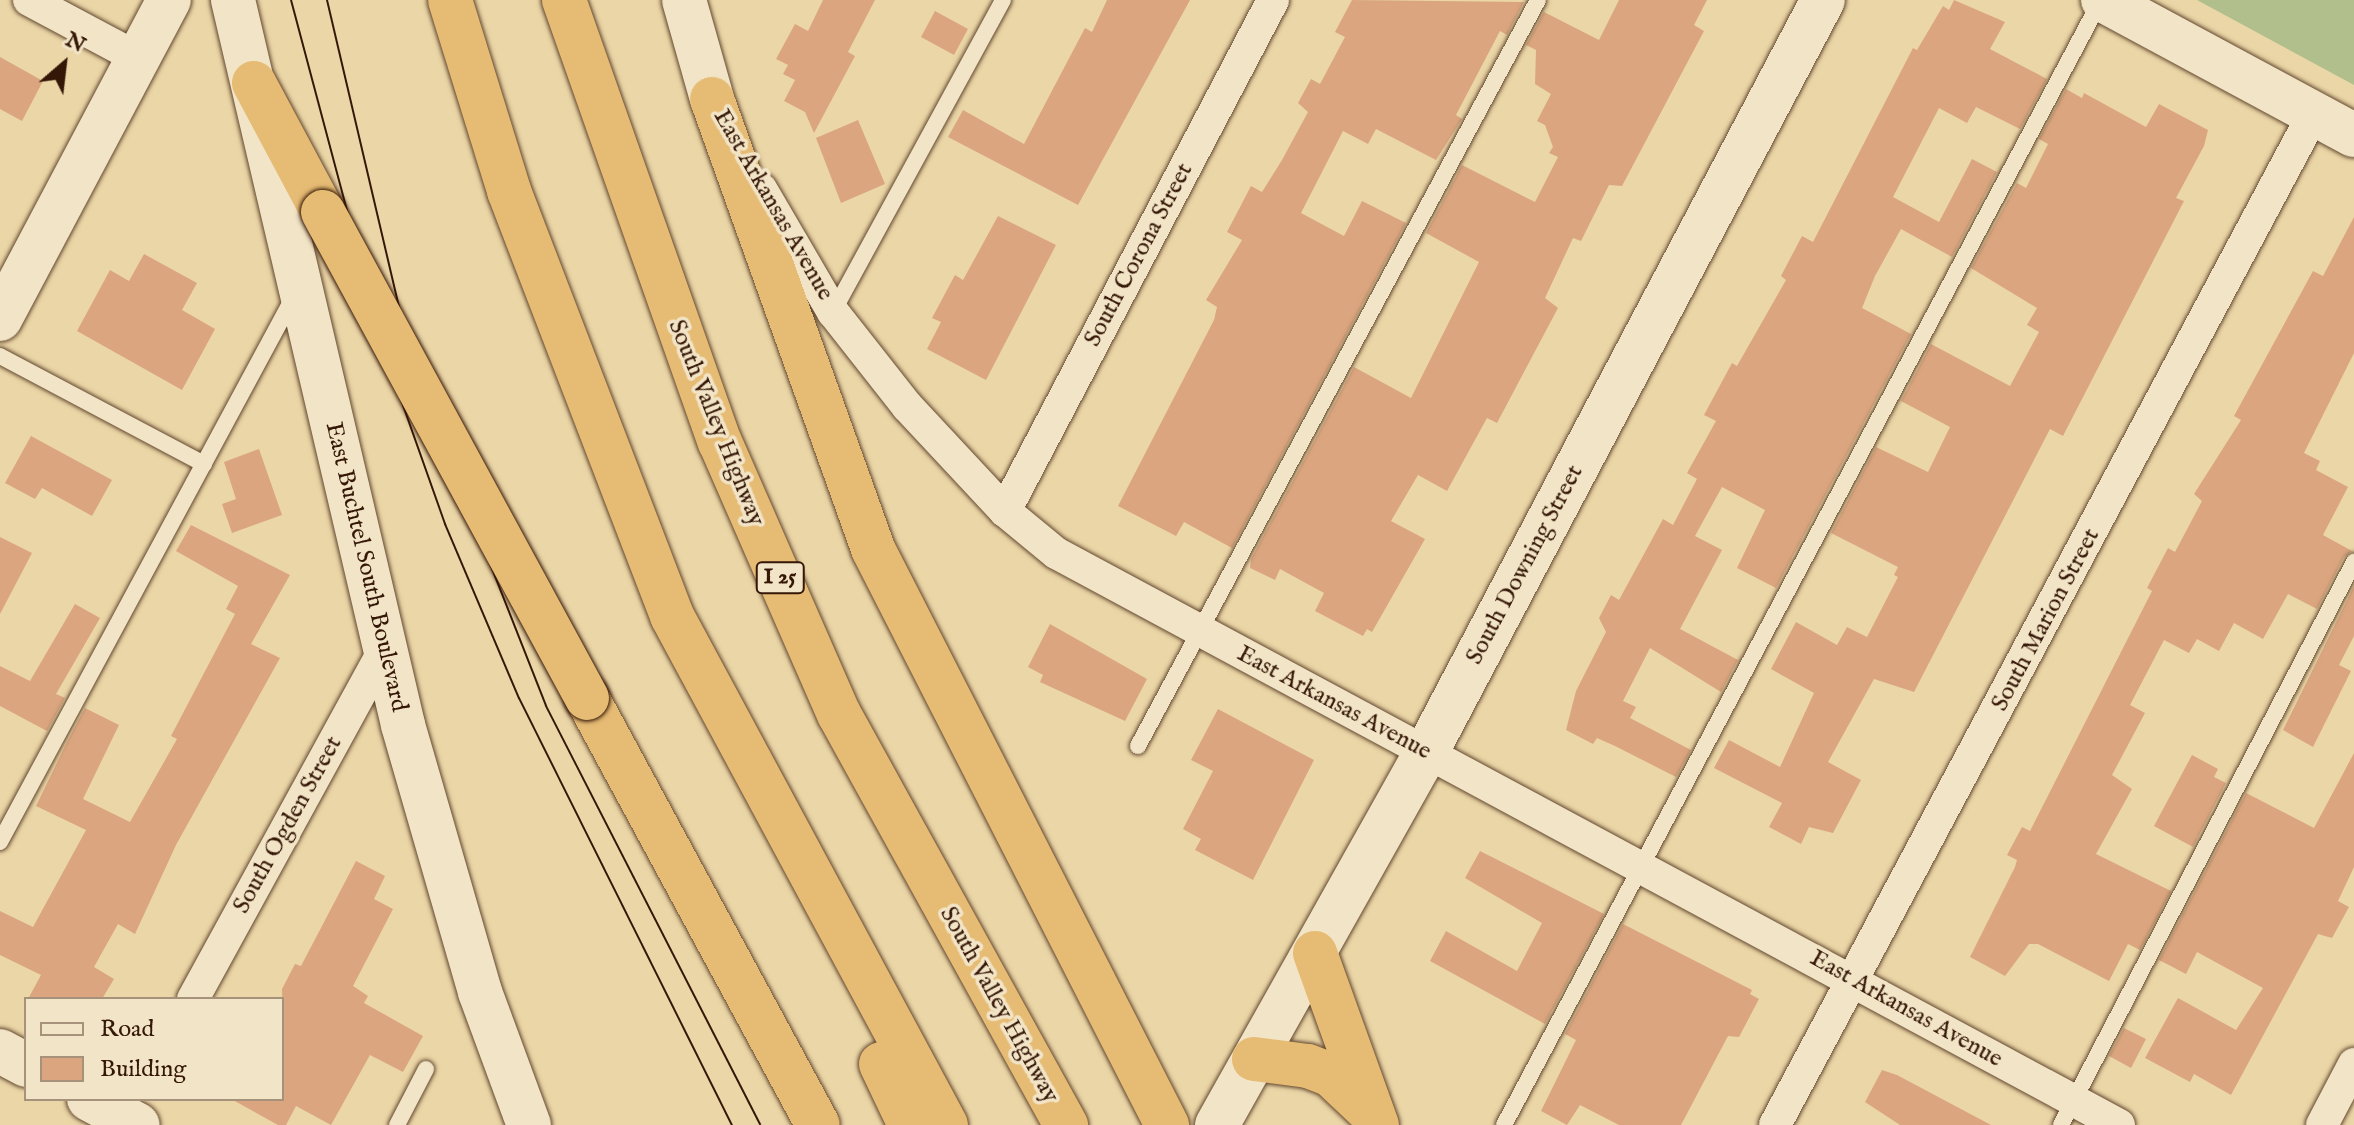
<!DOCTYPE html>
<html>
<head>
<meta charset="utf-8">
<style>
  body { margin:0 }
  #map { position:relative; width:2354px; height:1125px; overflow:hidden; background:#ebd6a7; font-family:"IM FELL English",serif }
  div>[style] { position:absolute }
  .green>* { inset:0; background:#b1bf8d }
  .building>* { inset:0; background:#dba67f }
  .roads { filter:drop-shadow(0 0 2px #62472f) drop-shadow(0 0 2px #62472f) }
  .lane>* { height:16px; margin:-8px; padding:0 8px; transform-origin:8px; border-radius:8px; background:#f2e4c6 }
  .street>* { height:32px; margin:-16px; padding:0 16px; transform-origin:16px; border-radius:16px; background:#f2e4c6 }
  .secondary>* { height:44px; margin:-22px; padding:0 22px; transform-origin:22px; border-radius:22px; background:#f2e4c6 }
  .highway>* { height:44px; margin:-22px; padding:0 22px; transform-origin:22px; border-radius:22px; background:#e6bb74 }
  .tram>* { height:2px; margin:-1px; padding:0 1px; transform-origin:1px; border-radius:1px; background:#351707 }
  .bridges { filter:drop-shadow(0 0 2px #351707) drop-shadow(0 0 2px #351707) }
  .highway-bridge>* { height:44px; margin:-22px; padding:0 22px; transform-origin:22px; border-radius:22px; background:#e6bb74 }
  span { translate:-50% -50%; white-space:nowrap; text-align:center; line-height:1.15; -webkit-text-stroke:7px #f2e4c6; paint-order:stroke }
  .shield-label span { padding:2px 6px; background:#f2e4c6; border:2px solid; border-radius:6px; -webkit-text-stroke-width:0 }
  .shield-label { font-size:22px; color:#351707; font-weight:700 }
  .street-label { font-size:24px; color:#351707 }
  .legend { position:absolute; left:24px; top:997px; width:260px; height:104px; box-sizing:border-box; background:#f2e4c6; border:2px solid #a6927a; margin:0; padding:10px 14px; list-style:none; font-size:24px; color:#351707 }
  .legend li { display:flex; align-items:center; gap:16px; height:40px }
  .legend b { width:40px; border:2px solid #a6927a }
  .north { position:absolute; left:24px; top:24px; width:80px; height:80px; -webkit-text-stroke:6px #f2e4c6; paint-order:stroke; rotate:28deg; font-size:22px; font-weight:700; line-height:32px; text-align:center; color:#351707 }
  .north::after { content:''; display:block; margin:auto; width:28px; height:36px; background:#351707; clip-path:polygon(50% 0,100% 100%,50% 72%,0 100%) }
</style>
</head>
<body>
<div id="map">
  <div class="green">
    <div style="clip-path:polygon(2197px 0,2354px 0,2354px 85px)"></div>
  </div>
  <div class="building">
    <div style="clip-path:polygon(823px 0,875px 0,848px 52px,855px 56px,814px 133px,805px 112px,784px 101px,795px 80px,783px 74px,788px 65px,776px 59px,795px 24px,808px 31px)"></div>
    <div style="clip-path:polygon(1107px 0,1190px 0,1078px 205px,948px 137px,963px 110px,1024px 144px,1085px 28px,1092px 32px)"></div>
    <div style="clip-path:polygon(1352px 0,1524px 2px,1507px 35px,1500px 31px,1456px 115px,1462px 119px,1436px 160px,1376px 129px,1368px 144px,1343px 131px,1301px 213px,1344px 236px,1362px 201px,1406px 223px,1232px 548px,1184px 522px,1176px 536px,1118px 506px,1214px 320px,1217px 307px,1206px 300px,1242px 240px,1227px 232px,1251px 186px,1262px 192px,1282px 160px,1308px 112px,1298px 103px,1311px 79px,1320px 84px,1345px 37px,1335px 32px)"></div>
    <div style="clip-path:polygon(1619px 0,1707px 0,1694px 25px,1704px 31px,1622px 186px,1609px 185px,1581px 241px,1573px 238px,1545px 298px,1558px 308px,1497px 423px,1487px 418px,1447px 491px,1418px 475px,1391px 521px,1425px 539px,1372px 632px,1367px 629px,1363px 636px,1315px 611px,1324px 593px,1280px 569px,1275px 580px,1250px 568px,1251px 559px,1354px 367px,1411px 398px,1479px 262px,1426px 233px,1462px 165px,1535px 202px,1558px 157px,1549px 153px,1553px 147px,1545px 125px,1537px 121px,1551px 94px,1535px 84px,1536px 50px,1526px 45px,1544px 12px,1599px 40px)"></div>
    <div style="clip-path:polygon(1954px 0,2005px 22px,1990px 49px,2047px 79px,2020px 129px,1976px 107px,1967px 123px,1939px 108px,1893px 197px,1939px 222px,1972px 159px,1997px 172px,1952px 257px,1901px 229px,1875px 276px,1862px 308px,1911px 334px,1776px 588px,1737px 568px,1765px 510px,1722px 487px,1695px 536px,1722px 550px,1680px 629px,1738px 660px,1721px 692px,1650px 648px,1623px 701px,1636px 707px,1630px 718px,1691px 750px,1676px 777px,1615px 746px,1597px 738px,1593px 744px,1566px 730px,1576px 691px,1606px 632px,1599px 618px,1611px 595px,1619px 600px,1663px 519px,1673px 525px,1697px 479px,1687px 473px,1716px 421px,1704px 415px,1732px 363px,1737px 366px,1786px 280px,1781px 276px,1802px 236px,1813px 242px,1913px 48px,1917px 50px,1943px 6px,1949px 10px)"></div>
    <div style="clip-path:polygon(935px 11px,968px 29px,954px 55px,921px 37px)"></div>
    <div style="clip-path:polygon(0 57px,43px 81px,22px 121px,0 109px)"></div>
    <div style="clip-path:polygon(2066px 89px,2082px 98px,2084px 93px,2146px 127px,2159px 104px,2208px 130px,2204px 146px,2176px 198px,2184px 201px,2063px 436px,2050px 429px,1914px 692px,1874px 679px,1828px 762px,1861px 780px,1833px 833px,1809px 827px,1801px 844px,1769px 827px,1782px 803px,1714px 768px,1729px 740px,1780px 767px,1814px 693px,1771px 669px,1796px 622px,1837px 645px,1847px 627px,1867px 637px,1898px 577px,1894px 575px,1898px 567px,1831px 533px,1876px 447px,1928px 472px,1950px 427px,1901px 401px,1931px 344px,2010px 386px,2039px 332px,2027px 325px,2037px 308px,1971px 268px,2017px 183px,2026px 188px,2048px 144px,2039px 139px)"></div>
    <div style="clip-path:polygon(858px 120px,885px 184px,841px 203px,816px 138px)"></div>
    <div style="clip-path:polygon(998px 216px,1056px 245px,986px 380px,927px 349px,941px 322px,932px 318px,955px 275px,963px 280px)"></div>
    <div style="clip-path:polygon(2354px 217px,2354px 353px,2304px 453px,2320px 461px,2316px 470px,2348px 487px,2323px 535px,2352px 551px,2344px 557px,2317px 609px,2288px 594px,2263px 639px,2234px 623px,2219px 651px,2197px 639px,2189px 653px,2164px 640px,2130px 705px,2145px 713px,2112px 775px,2132px 789px,2096px 854px,2171px 891px,2140px 950px,2128px 944px,2109px 981px,2038px 944px,2029px 944px,2005px 976px,1970px 957px,2015px 867px,2017px 860px,2007px 855px,2022px 827px,2030px 831px,2152px 591px,2147px 588px,2168px 548px,2175px 552px,2202px 501px,2194px 494px,2241px 420px,2234px 416px,2313px 271px,2323px 276px)"></div>
    <div style="clip-path:polygon(144px 254px,197px 283px,182px 310px,215px 329px,182px 390px,77px 331px,110px 270px,129px 281px)"></div>
    <div style="clip-path:polygon(31px 436px,112px 480px,92px 516px,42px 488px,35px 499px,5px 483px)"></div>
    <div style="clip-path:polygon(259px 449px,282px 515px,232px 533px,222px 504px,236px 499px,224px 462px)"></div>
    <div style="clip-path:polygon(191px 525px,290px 575px,251px 644px,280px 658px,176px 845px,135px 934px,118px 924px,94px 967px,114px 979px,102px 999px,28px 999px,41px 975px,0 955px,0 911px,33px 927px,86px 830px,36px 806px,67px 742px,85px 708px,119px 725px,83px 799px,130px 822px,177px 739px,171px 736px,235px 614px,226px 609px,238px 586px,176px 551px)"></div>
    <div style="clip-path:polygon(0 537px,32px 553px,0 614px)"></div>
    <div style="clip-path:polygon(2354px 586px,2354px 636px,2339px 665px,2351px 671px,2313px 747px,2283px 730px)"></div>
    <div style="clip-path:polygon(75px 604px,100px 618px,56px 694px,65px 698px,47px 731px,0 706px,0 666px,30px 681px)"></div>
    <div style="clip-path:polygon(1050px 624px,1147px 679px,1125px 721px,1040px 682px,1043px 675px,1028px 667px)"></div>
    <div style="clip-path:polygon(1218px 709px,1314px 760px,1253px 880px,1195px 850px,1201px 839px,1183px 829px,1213px 771px,1191px 760px)"></div>
    <div style="clip-path:polygon(2354px 753px,2354px 867px,2338px 901px,2349px 907px,2332px 938px,2318px 934px,2231px 1095px,2194px 1074px,2190px 1082px,2145px 1058px,2178px 998px,2236px 1030px,2263px 988px,2197px 952px,2186px 974px,2159px 960px,2246px 793px,2314px 828px)"></div>
    <div style="clip-path:polygon(2192px 755px,2218px 769px,2214px 777px,2226px 783px,2193px 847px,2154px 826px)"></div>
    <div style="clip-path:polygon(1480px 851px,1604px 914px,1545px 1024px,1430px 961px,1446px 931px,1517px 971px,1542px 923px,1465px 878px)"></div>
    <div style="clip-path:polygon(356px 861px,385px 876px,374px 899px,393px 909px,353px 986px,368px 996px,364px 1003px,423px 1036px,403px 1072px,370px 1055px,331px 1125px,296px 1106px,286px 1125px,278px 1125px,231px 1099px,284px 1099px,282px 989px,295px 964px,301px 966px)"></div>
    <div style="clip-path:polygon(1623px 924px,1752px 990px,1750px 994px,1759px 999px,1739px 1037px,1728px 1036px,1681px 1125px,1619px 1125px,1580px 1105px,1567px 1125px,1541px 1111px,1576px 1040px,1565px 1034px)"></div>
    <div style="clip-path:polygon(2124px 1028px,2146px 1039px,2131px 1068px,2109px 1056px)"></div>
    <div style="clip-path:polygon(1882px 1070px,1897px 1075px,1991px 1125px,1900px 1125px,1865px 1102px)"></div>
  </div>
  <div class="roads">
    <div class="lane">
      <div style="left:833px;top:312px;width:355px;rotate:-61.4deg"></div>
      <div style="left:0;top:356px;width:231px;rotate:27.9deg"></div>
      <div style="left:1138px;top:746px;width:846px;rotate:-61.8deg"></div>
      <div style="left:0;top:842px;width:618px;rotate:-61.69deg"></div>
      <div style="left:397px;top:1125px;width:63px;rotate:-62.6deg"></div>
      <div style="left:1504px;top:1125px;width:1274px;rotate:-62.05deg"></div>
      <div style="left:2061px;top:1125px;width:635px;rotate:-62.51deg"></div>
    </div>
    <div class="street">
      <div style="left:29px;top:0;width:123px;rotate:28deg"></div>
      <div style="left:761px;top:189px;width:143px;rotate:59.7deg"></div>
      <div style="left:833px;top:312px;width:120px;rotate:51.8deg"></div>
      <div style="left:907px;top:406px;width:144px;rotate:47deg"></div>
      <div style="left:1005px;top:511px;width:66px;rotate:39.5deg"></div>
      <div style="left:1056px;top:553px;width:1207px;rotate:28.28deg"></div>
      <div style="left:1005px;top:511px;width:577px;rotate:-62.32deg"></div>
      <div style="left:193px;top:999px;width:398px;rotate:-61.3deg"></div>
      <div style="left:1775px;top:1125px;width:1147px;rotate:-61.96deg"></div>
      <div style="left:2322px;top:1125px;width:69px;rotate:-62.3deg"></div>
    </div>
    <div class="secondary">
      <div style="left:233px;top:0;width:745px;rotate:76.8deg"></div>
      <div style="left:403px;top:725px;width:278px;rotate:73.9deg"></div>
      <div style="left:480px;top:992px;width:142px;rotate:69.8deg"></div>
      <div style="left:684px;top:0;width:103px;rotate:74.2deg"></div>
      <div style="left:2103px;top:0;width:285px;rotate:28.3deg"></div>
      <div style="left:0;top:319px;width:361px;rotate:-62.1deg"></div>
      <div style="left:0;top:1051px;width:30px;rotate:28deg"></div>
      <div style="left:89px;top:1099px;width:55px;rotate:28deg"></div>
      <div style="left:1217px;top:1125px;width:427px;rotate:-60.7deg"></div>
      <div style="left:1426px;top:753px;width:851px;rotate:-62.2deg"></div>
    </div>
    <div class="highway">
      <div style="left:450px;top:0;width:200px;rotate:72.8deg"></div>
      <div style="left:509px;top:191px;width:455px;rotate:69deg"></div>
      <div style="left:672px;top:616px;width:578px;rotate:61.71deg"></div>
      <div style="left:564px;top:0;width:469px;rotate:70.6deg"></div>
      <div style="left:720px;top:442px;width:297px;rotate:66.4deg"></div>
      <div style="left:839px;top:714px;width:470px;rotate:61.1deg"></div>
      <div style="left:254px;top:83px;width:146px;rotate:61.9deg"></div>
      <div style="left:712px;top:99px;width:478px;rotate:70.3deg"></div>
      <div style="left:873px;top:549px;width:647px;rotate:62.96deg"></div>
      <div style="left:587px;top:698px;width:485px;rotate:61.6deg"></div>
      <div style="left:1315px;top:953px;width:183px;rotate:70.2deg"></div>
      <div style="left:1254px;top:1059px;width:54px;rotate:7.4deg"></div>
      <div style="left:1308px;top:1066px;width:25px;rotate:21deg"></div>
      <div style="left:1331px;top:1075px;width:50px;rotate:43.4deg"></div>
      <div style="left:881px;top:1064px;width:68px;rotate:64.6deg"></div>
    </div>
  </div>
  <div class="tram">
    <div style="left:291px;top:0;width:373px;rotate:75.1deg"></div>
    <div style="left:387px;top:360px;width:174px;rotate:70.5deg"></div>
    <div style="left:445px;top:524px;width:189px;rotate:67deg"></div>
    <div style="left:519px;top:698px;width:477px;rotate:63.5deg"></div>
    <div style="left:327px;top:0;width:378px;rotate:76.8deg"></div>
    <div style="left:413px;top:368px;width:363px;rotate:68.5deg"></div>
    <div style="left:546px;top:706px;width:470px;rotate:62.9deg"></div>
  </div>
  <div class="bridges">
    <div class="highway-bridge">
      <div style="left:323px;top:212px;width:553px;rotate:61.49deg"></div>
    </div>
  </div>
  <div class="shield-label">
    <span style="left:780px;top:578px">I 25</span>
  </div>
  <div class="street-label">
    <span style="left:773px;top:205px;rotate:60deg">East Arkansas Avenue</span>
    <span style="left:1139px;top:255px;rotate:-62deg">South Corona Street</span>
    <span style="left:716px;top:423px;rotate:68deg">South Valley Highway</span>
    <span style="left:1525px;top:565px;rotate:-62deg">South Downing Street</span>
    <span style="left:366px;top:567px;rotate:77deg">East Buchtel South Boulevard</span>
    <span style="left:2046px;top:620px;rotate:-62deg">South Marion Street</span>
    <span style="left:1334px;top:703px;rotate:28deg">East Arkansas Avenue</span>
    <span style="left:288px;top:825px;rotate:-61deg">South Ogden Street</span>
    <span style="left:999px;top:1005px;rotate:61deg">South Valley Highway</span>
    <span style="left:1906px;top:1009px;rotate:29deg">East Arkansas Avenue</span>
  </div>
  <ul class="legend">
  <li><b style="height:10px;background:#f2e4c6"></b>Road</li>
  <li><b style="height:22px;background:#dba67f"></b>Building</li>
  </ul>
  <div class="north">N</div>
</div>
</body>
</html>
